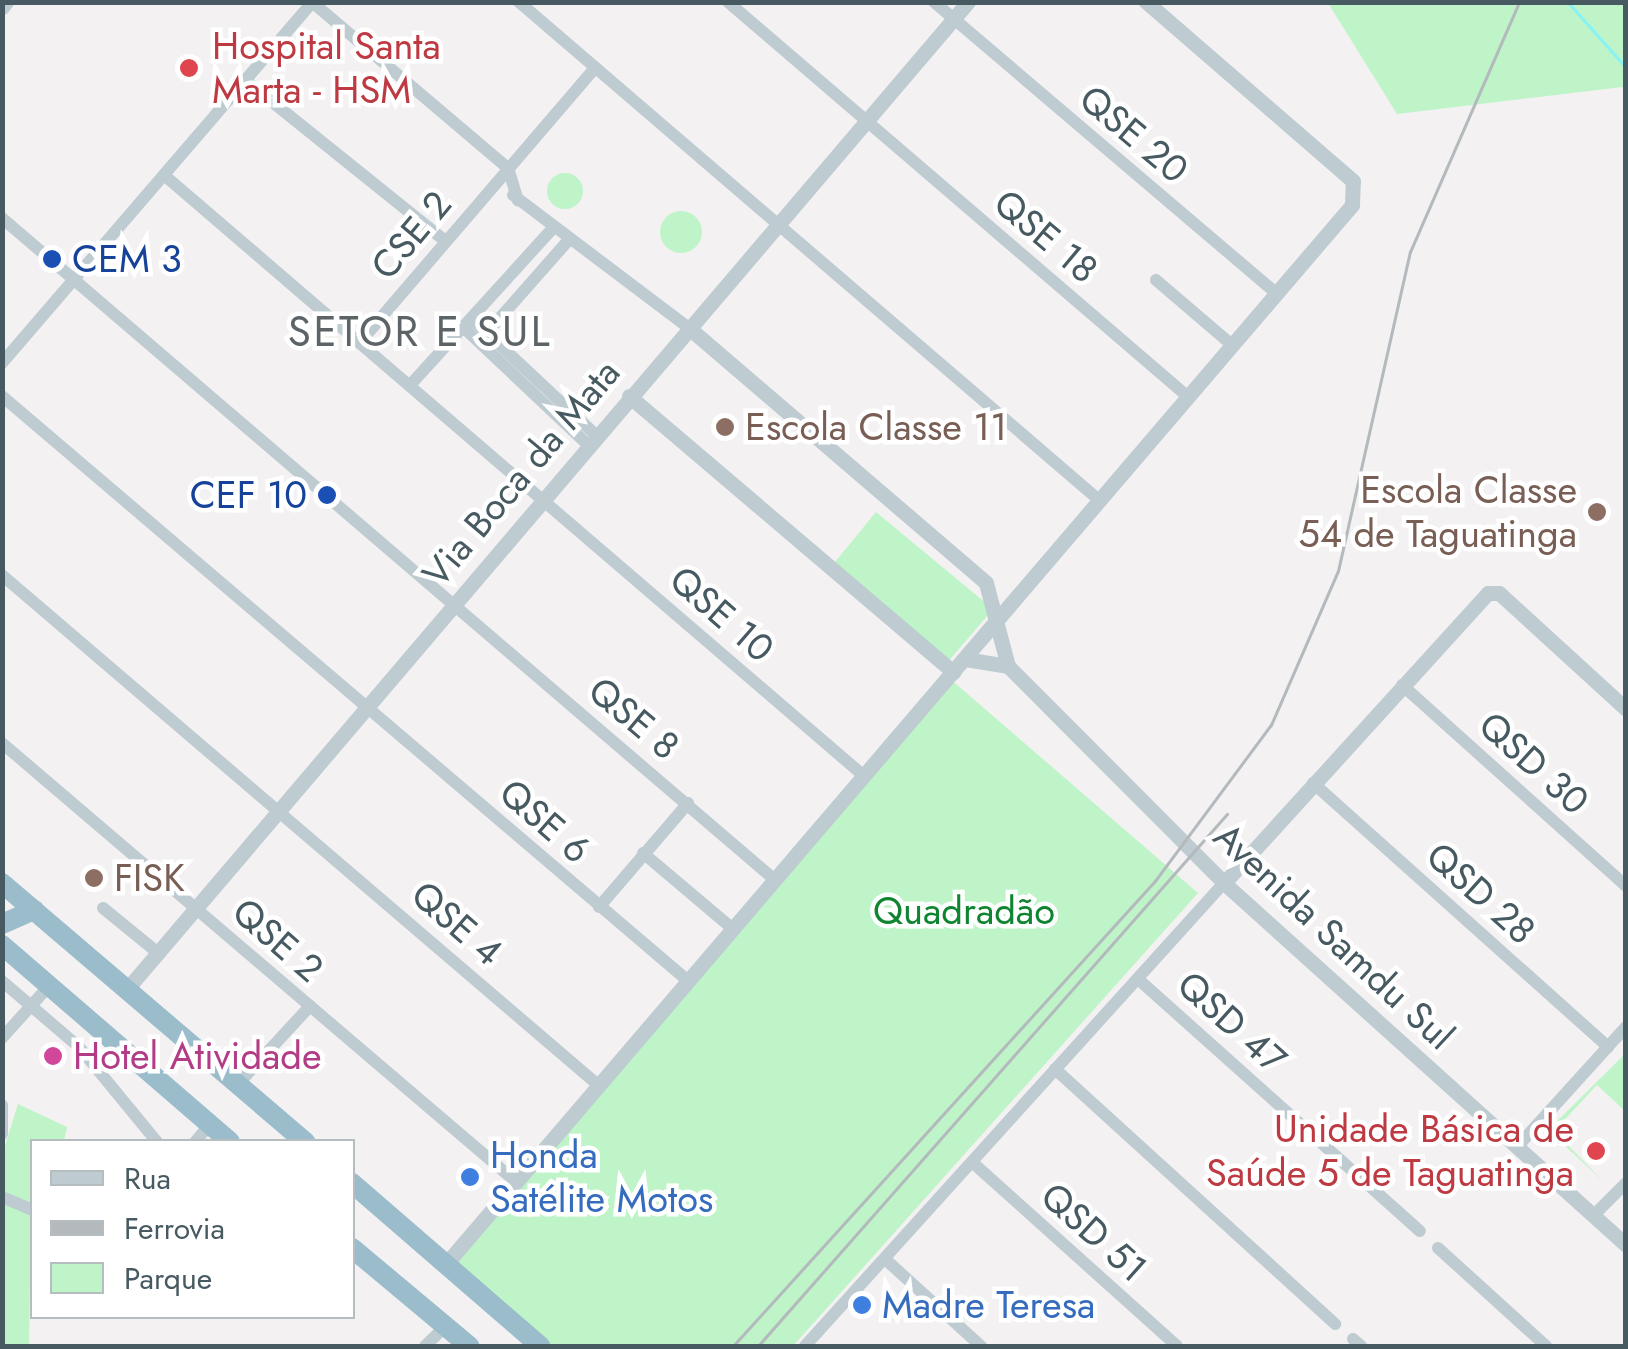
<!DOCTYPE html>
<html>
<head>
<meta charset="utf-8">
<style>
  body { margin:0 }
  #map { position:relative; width:1628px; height:1349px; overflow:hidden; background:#f4f1f2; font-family:Jost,sans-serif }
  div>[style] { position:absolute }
  .green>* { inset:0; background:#bef4c8 }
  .round { border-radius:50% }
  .stream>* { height:2.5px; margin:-1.25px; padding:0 1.25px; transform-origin:1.25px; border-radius:1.25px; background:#87f3f4 }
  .minor>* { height:12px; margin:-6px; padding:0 6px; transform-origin:6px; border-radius:6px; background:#beccd2 }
  .tertiary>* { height:15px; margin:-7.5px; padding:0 7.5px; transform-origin:7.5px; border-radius:7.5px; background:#beccd2 }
  .trunk>* { height:20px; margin:-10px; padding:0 10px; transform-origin:10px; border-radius:10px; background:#9abccb }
  .rail>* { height:2.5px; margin:-1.25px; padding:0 1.25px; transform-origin:1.25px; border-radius:1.25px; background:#b3b9bc }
  .dots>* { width:28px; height:28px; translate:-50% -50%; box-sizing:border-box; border:5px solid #fff; border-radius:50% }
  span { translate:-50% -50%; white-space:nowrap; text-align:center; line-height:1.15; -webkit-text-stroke:9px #fff; paint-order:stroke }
  .health-label { font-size:38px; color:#be3a42 }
  .left { translate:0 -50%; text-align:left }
  .right { translate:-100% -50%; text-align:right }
  .street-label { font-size:38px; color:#475a61 }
  .transit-label { font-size:38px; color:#164399 }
  .education-label { font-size:38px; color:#785e54 }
  .park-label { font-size:38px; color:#0f8532 }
  .hotel-label { font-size:38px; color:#b23c85 }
  .shop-label { font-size:38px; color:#366cbe }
  .quarter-label { font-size:42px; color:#5d6467; letter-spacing:2.5px }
  .frame { position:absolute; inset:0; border:5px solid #475a61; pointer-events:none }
  .legend { position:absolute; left:30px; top:1139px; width:325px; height:180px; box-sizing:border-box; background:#fff; border:2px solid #b5bdc0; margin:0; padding:12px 18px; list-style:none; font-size:30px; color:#475a61 }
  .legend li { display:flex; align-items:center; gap:20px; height:50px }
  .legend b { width:50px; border:2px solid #b5bdc0 }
</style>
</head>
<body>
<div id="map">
  <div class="green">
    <div style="clip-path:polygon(1328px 3px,1625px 3px,1625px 221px,1623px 87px,1397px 114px)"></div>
    <div class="round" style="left:547px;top:173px;width:36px;height:36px"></div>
    <div class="round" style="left:660px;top:211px;width:42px;height:42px"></div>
    <div style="clip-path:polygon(876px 512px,993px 609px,947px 663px,835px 562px)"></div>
    <div style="clip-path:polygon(949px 678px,1198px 893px,793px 1346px,550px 1346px,445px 1265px)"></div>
    <div style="clip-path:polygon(1626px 1053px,1625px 1111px,1597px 1085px,1554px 1131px,1604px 1182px,1548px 1130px)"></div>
    <div style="clip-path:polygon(18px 1104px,67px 1127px,64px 1141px,32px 1142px,29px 1346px,3px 1346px,3px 1152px)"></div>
  </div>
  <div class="stream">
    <div style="left:1568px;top:2px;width:87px;rotate:48.3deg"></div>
  </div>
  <div class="minor">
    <div style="left:312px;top:2px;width:257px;rotate:40.3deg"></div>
    <div style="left:508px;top:168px;width:34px;rotate:73deg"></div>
    <div style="left:519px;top:2px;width:764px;rotate:40.65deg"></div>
    <div style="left:728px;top:2px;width:605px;rotate:40.64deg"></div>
    <div style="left:934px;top:2px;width:450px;rotate:40.4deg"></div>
    <div style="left:245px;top:80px;width:257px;rotate:38.8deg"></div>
    <div style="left:164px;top:175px;width:923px;rotate:40.65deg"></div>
    <div style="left:513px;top:195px;width:221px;rotate:37.1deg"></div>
    <div style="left:2px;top:218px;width:1018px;rotate:40.58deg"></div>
    <div style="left:1156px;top:280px;width:100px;rotate:40.5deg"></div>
    <div style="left:472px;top:319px;width:168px;rotate:43.1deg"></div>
    <div style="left:464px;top:328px;width:169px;rotate:43.3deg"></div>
    <div style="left:484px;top:336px;width:125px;rotate:-48.6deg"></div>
    <div style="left:361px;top:341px;width:360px;rotate:-49.4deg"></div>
    <div style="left:2px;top:363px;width:476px;rotate:-49.3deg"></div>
    <div style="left:412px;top:383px;width:208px;rotate:-47.7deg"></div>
    <div style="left:2px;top:396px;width:900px;rotate:40.45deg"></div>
    <div style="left:2px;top:575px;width:783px;rotate:40.55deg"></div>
    <div style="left:1402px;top:685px;width:301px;rotate:41.9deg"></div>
    <div style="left:2px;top:743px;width:675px;rotate:40.49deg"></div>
    <div style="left:1313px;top:783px;width:396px;rotate:41.8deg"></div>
    <div style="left:643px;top:853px;width:118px;rotate:40.2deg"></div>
    <div style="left:599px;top:907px;width:137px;rotate:-49.4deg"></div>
    <div style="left:103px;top:908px;width:70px;rotate:39.2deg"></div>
    <div style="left:1138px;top:979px;width:378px;rotate:41.8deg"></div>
    <div style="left:2px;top:981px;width:101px;rotate:40.6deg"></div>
    <div style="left:79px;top:1047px;width:123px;rotate:50.6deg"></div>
    <div style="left:2px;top:1038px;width:70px;rotate:-47.9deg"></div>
    <div style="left:1055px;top:1069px;width:379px;rotate:42.3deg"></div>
    <div style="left:239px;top:1083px;width:105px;rotate:-47.3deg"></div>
    <div style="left:2px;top:1105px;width:29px;rotate:90deg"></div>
    <div style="left:195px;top:1142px;width:23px;rotate:-50deg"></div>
    <div style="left:1517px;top:1147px;width:162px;rotate:-47.8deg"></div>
    <div style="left:972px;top:1162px;width:275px;rotate:41.9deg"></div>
    <div style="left:2px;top:1197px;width:33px;rotate:23deg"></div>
    <div style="left:1593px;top:1216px;width:47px;rotate:-45deg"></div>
    <div style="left:1438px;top:1248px;width:146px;rotate:42.2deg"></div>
    <div style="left:885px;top:1259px;width:130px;rotate:42.2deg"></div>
    <div style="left:1353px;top:1339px;width:11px;rotate:41deg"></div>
    <div style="left:425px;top:1346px;width:29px;rotate:-44deg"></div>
    <div style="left:805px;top:1346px;width:624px;rotate:-47.86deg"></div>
  </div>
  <div class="tertiary">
    <div style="left:2px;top:7px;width:6px;rotate:-51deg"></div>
    <div style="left:689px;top:328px;width:391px;rotate:40.6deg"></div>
    <div style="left:986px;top:583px;width:86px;rotate:75.2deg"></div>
    <div style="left:1008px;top:666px;width:306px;rotate:45.1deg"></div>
    <div style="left:1224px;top:883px;width:541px;rotate:42deg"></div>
    <div style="left:629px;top:396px;width:426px;rotate:40.4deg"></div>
    <div style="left:965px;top:659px;width:44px;rotate:9.2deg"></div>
    <div style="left:1224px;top:883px;width:392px;rotate:-47.7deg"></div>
    <div style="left:1488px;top:593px;width:11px"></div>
    <div style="left:1499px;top:593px;width:172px;rotate:42.4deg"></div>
    <div style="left:127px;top:989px;width:1297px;rotate:-49.57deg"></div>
    <div style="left:445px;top:1265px;width:1395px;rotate:-49.45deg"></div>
    <div style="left:1352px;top:205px;width:24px;rotate:-88deg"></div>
    <div style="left:1353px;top:181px;width:274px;rotate:-139.1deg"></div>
  </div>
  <div class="trunk">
    <div style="left:2px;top:883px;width:399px;rotate:40.5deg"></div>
    <div style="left:2px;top:924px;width:35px;rotate:-24deg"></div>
    <div style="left:2px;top:945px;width:301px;rotate:40.8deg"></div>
    <div style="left:352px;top:1183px;width:249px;rotate:40.9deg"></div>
    <div style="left:352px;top:1248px;width:153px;rotate:39.9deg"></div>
  </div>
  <div class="rail">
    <div style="left:733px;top:1346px;width:628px;rotate:-47.78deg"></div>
    <div style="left:1155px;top:881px;width:194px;rotate:-53.4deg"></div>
    <div style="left:1271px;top:725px;width:168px;rotate:-66.5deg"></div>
    <div style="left:1338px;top:571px;width:327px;rotate:-77.3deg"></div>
    <div style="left:1410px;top:252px;width:273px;rotate:-66.4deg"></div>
    <div style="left:758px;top:1346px;width:709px;rotate:-48.6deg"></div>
  </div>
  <div class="dots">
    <div style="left:189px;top:68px;background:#e0444e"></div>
    <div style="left:52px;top:259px;background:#1a4fb4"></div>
    <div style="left:725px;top:427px;background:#8d6e63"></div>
    <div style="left:327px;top:495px;background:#1a4fb4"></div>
    <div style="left:1597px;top:512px;background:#8d6e63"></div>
    <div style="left:94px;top:878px;background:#8d6e63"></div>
    <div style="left:53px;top:1056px;background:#d1479c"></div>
    <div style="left:1596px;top:1151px;background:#e0444e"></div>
    <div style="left:470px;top:1177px;background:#3f7fe0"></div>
    <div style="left:862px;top:1305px;background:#3f7fe0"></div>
  </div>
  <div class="health-label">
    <span class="left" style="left:212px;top:68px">Hospital Santa<br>Marta - HSM</span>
    <span class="right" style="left:1574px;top:1151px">Unidade Básica de<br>Saúde 5 de Taguatinga</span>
  </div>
  <div class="street-label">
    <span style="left:1134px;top:134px;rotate:40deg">QSE 20</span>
    <span style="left:411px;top:235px;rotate:-50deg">CSE 2</span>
    <span style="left:1046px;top:236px;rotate:40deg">QSE 18</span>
    <span style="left:521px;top:473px;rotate:-50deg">Via Boca da Mata</span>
    <span style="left:722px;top:614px;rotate:41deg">QSE 10</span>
    <span style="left:634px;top:718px;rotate:40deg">QSE 8</span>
    <span style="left:1534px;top:763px;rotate:42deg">QSD 30</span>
    <span style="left:545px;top:821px;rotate:41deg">QSE 6</span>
    <span style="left:1481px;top:893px;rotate:42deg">QSD 28</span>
    <span style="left:457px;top:923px;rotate:41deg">QSE 4</span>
    <span style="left:1334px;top:936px;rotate:43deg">Avenida Samdu Sul</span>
    <span style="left:278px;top:940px;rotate:41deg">QSE 2</span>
    <span style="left:1232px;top:1022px;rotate:42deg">QSD 47</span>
    <span style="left:1094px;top:1232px;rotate:42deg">QSD 51</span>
  </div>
  <div class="transit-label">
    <span class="left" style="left:72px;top:259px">CEM 3</span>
    <span class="right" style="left:307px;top:495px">CEF 10</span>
  </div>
  <div class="education-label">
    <span class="left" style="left:745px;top:427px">Escola Classe 11</span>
    <span class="right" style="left:1577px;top:512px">Escola Classe<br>54 de Taguatinga</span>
    <span class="left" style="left:114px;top:878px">FISK</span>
  </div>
  <div class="park-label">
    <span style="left:964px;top:911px">Quadradão</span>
  </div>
  <div class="hotel-label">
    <span class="left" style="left:73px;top:1056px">Hotel Atividade</span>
  </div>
  <div class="shop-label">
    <span class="left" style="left:490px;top:1177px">Honda<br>Satélite Motos</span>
    <span class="left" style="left:882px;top:1305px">Madre Teresa</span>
  </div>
  <div class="quarter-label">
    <span style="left:420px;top:332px">SETOR E SUL</span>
  </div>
  <div class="frame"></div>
  <ul class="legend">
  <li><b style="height:12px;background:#beccd2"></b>Rua</li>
  <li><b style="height:12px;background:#b3b9bc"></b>Ferrovia</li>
  <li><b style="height:28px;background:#bef4c8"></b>Parque</li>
  </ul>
</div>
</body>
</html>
